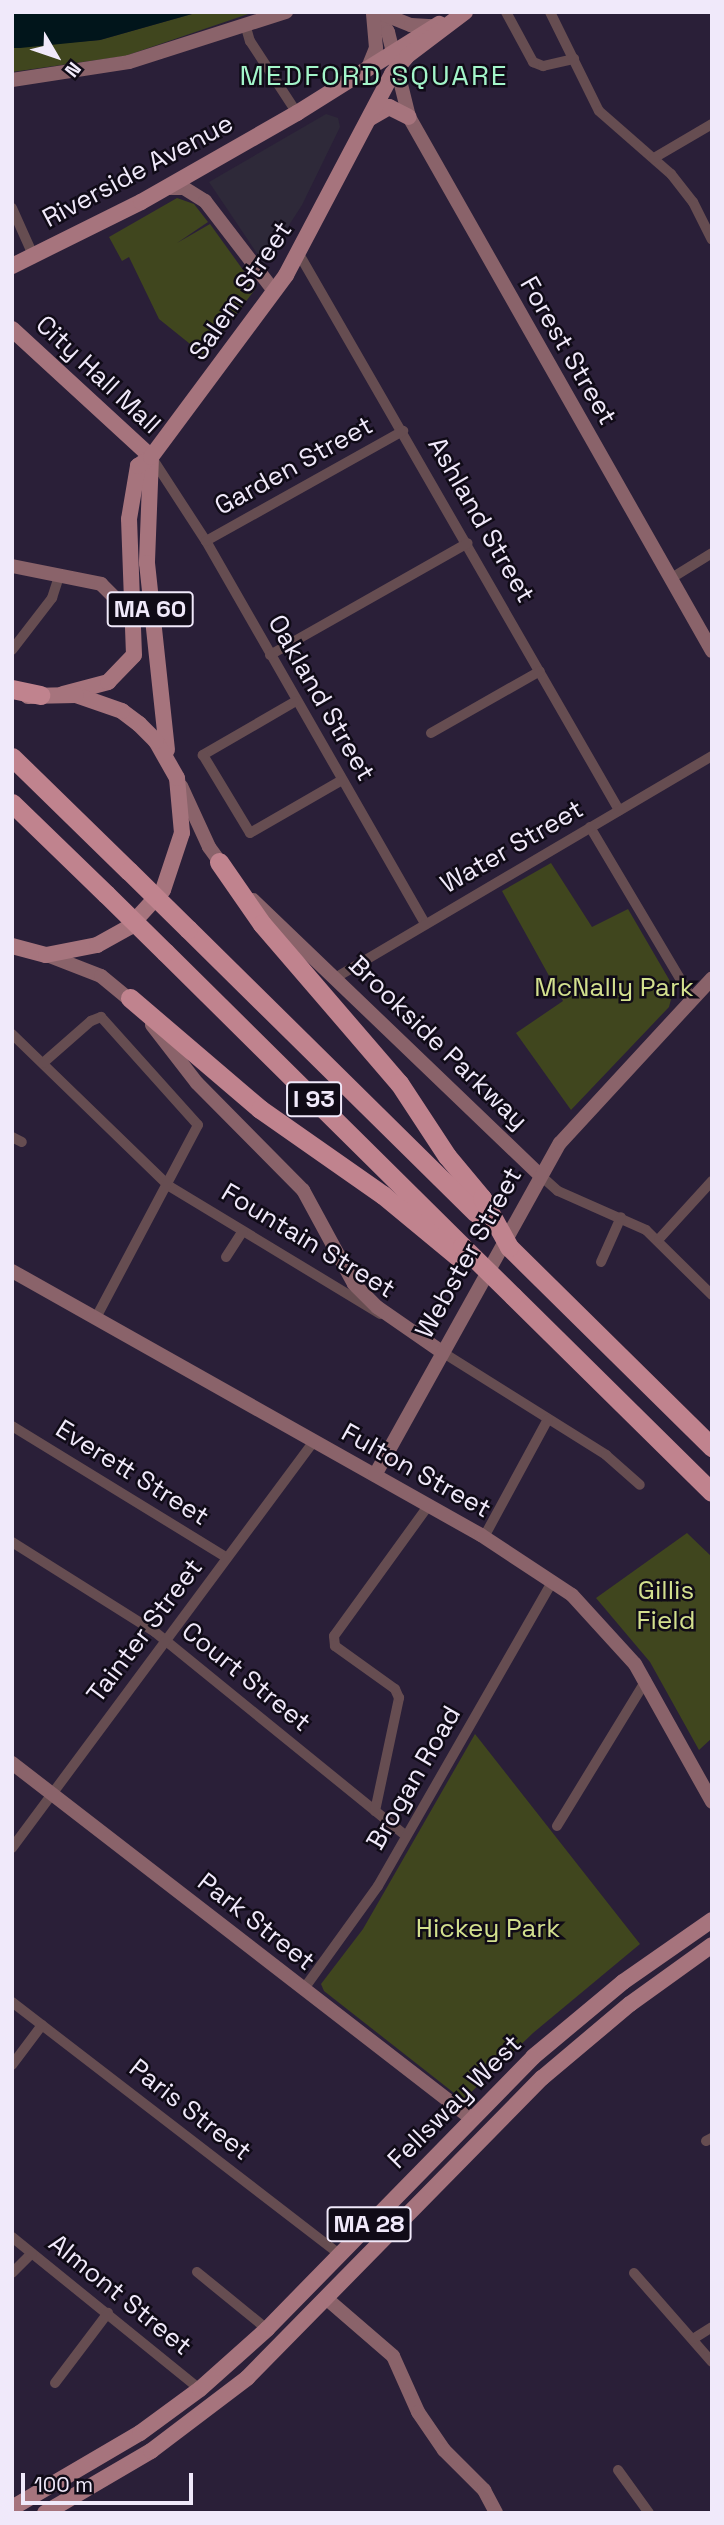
<!DOCTYPE html>
<html>
<head>
<meta charset="utf-8">
<style>
  body { margin:0 }
  #map { position:relative; width:724px; height:2525px; overflow:hidden; background:#2a1f38; font-family:"Space Grotesk",sans-serif }
  div>[style] { position:absolute }
  .commercial>* { inset:0; background:#2e2939 }
  .green>* { inset:0; background:#40461e }
  .water>* { inset:0; background:#01151b }
  .street>* { height:10px; margin:-5px; padding:0 5px; transform-origin:5px; border-radius:5px; background:#664d51 }
  .secondary>* { height:14px; margin:-7px; padding:0 7px; transform-origin:7px; border-radius:7px; background:#8a636a }
  .primary>* { height:16px; margin:-8px; padding:0 8px; transform-origin:8px; border-radius:8px; background:#a6747d }
  .highway>* { height:19px; margin:-9.5px; padding:0 9.5px; transform-origin:9.5px; border-radius:9.5px; background:#c0838e }
  .highway-bridge>* { height:19px; margin:-9.5px; padding:0 9.5px; transform-origin:9.5px; border-radius:9.5px; background:#c0838e }
  span { translate:-50% -50%; white-space:nowrap; text-align:center; line-height:1.15; -webkit-text-stroke:5px #100b17; paint-order:stroke }
  .shield-label span { padding:2px 5px; background:#100b17; border:2px solid; border-radius:5px; -webkit-text-stroke-width:0 }
  .shield-label { font-size:24px; color:#f0e9fa; font-weight:700 }
  .street-label { font-size:26px; color:#f0e9fa }
  .park-label { font-size:26px; color:#d3e08e }
  .neighbourhood-label { font-size:28px; color:#a3f5ca; letter-spacing:2px }
  .frame { position:absolute; inset:0; border:14px solid #f0e9fa; pointer-events:none }
  .north { position:absolute; left:21px; top:21px; width:70px; height:70px; -webkit-text-stroke:5px #100b17; paint-order:stroke; rotate:129deg; font-size:19px; font-weight:700; line-height:28px; text-align:center; color:#f0e9fa }
  .north::after { content:''; display:block; margin:auto; width:24px; height:32px; background:#f0e9fa; clip-path:polygon(50% 0,100% 100%,50% 72%,0 100%) }
  .scale { position:absolute; left:21px; top:2473px; width:172px; height:32px; box-sizing:border-box; border:4px solid #f0e9fa; border-top:0; padding-left:9px; font-size:21px; line-height:24px; white-space:nowrap; color:#f0e9fa; -webkit-text-stroke:5px #100b17; paint-order:stroke }
</style>
</head>
<body>
<div id="map">
  <div class="commercial">
    <div style="clip-path:polygon(326px 114px,338px 118px,340px 127px,302px 205px,264px 264px,209px 182px)"></div>
  </div>
  <div class="green">
    <div style="clip-path:polygon(199px 12px,254px 12px,125px 56px,12px 72px,12px 47px,100px 40px)"></div>
    <div style="clip-path:polygon(177px 198px,194px 204px,208px 222px,177px 243px,210px 224px,256px 288px,205px 356px,159px 319px,129px 257px,122px 261px,109px 237px)"></div>
    <div style="clip-path:polygon(551px 863px,592px 927px,628px 909px,674px 988px,669px 1007px,571px 1110px,516px 1033px,563px 1001px,502px 891px)"></div>
    <div style="clip-path:polygon(687px 1533px,712px 1557px,712px 1738px,699px 1750px,650px 1662px,596px 1598px)"></div>
    <div style="clip-path:polygon(475px 1734px,640px 1944px,533px 2033px,463px 2100px,324px 1991px,321px 1984px,363px 1929px)"></div>
  </div>
  <div class="water">
    <div style="clip-path:polygon(12px 12px,199px 12px,100px 40px,20px 48px,12px 48px)"></div>
  </div>
  <div class="street">
    <div style="left:506px;top:12px;width:57px;rotate:61.6deg"></div>
    <div style="left:533px;top:62px;width:11px;rotate:22deg"></div>
    <div style="left:543px;top:66px;width:32px;rotate:-13deg"></div>
    <div style="left:550px;top:12px;width:110px;rotate:63.7deg"></div>
    <div style="left:599px;top:111px;width:96px;rotate:41.2deg"></div>
    <div style="left:671px;top:174px;width:36px;rotate:52deg"></div>
    <div style="left:693px;top:202px;width:42px;rotate:63.4deg"></div>
    <div style="left:245px;top:24px;width:18px;rotate:74deg"></div>
    <div style="left:250px;top:41px;width:86px;rotate:56.9deg"></div>
    <div style="left:654px;top:158px;width:67px;rotate:-30.4deg"></div>
    <div style="left:12px;top:208px;width:51px;rotate:65.9deg"></div>
    <div style="left:299px;top:254px;width:642px;rotate:60.08deg"></div>
    <div style="left:152px;top:458px;width:99px;rotate:57deg"></div>
    <div style="left:206px;top:541px;width:441px;rotate:60.2deg"></div>
    <div style="left:206px;top:541px;width:226px;rotate:-29.2deg"></div>
    <div style="left:670px;top:579px;width:49px;rotate:-31.8deg"></div>
    <div style="left:12px;top:650px;width:66px;rotate:-52.4deg"></div>
    <div style="left:52px;top:598px;width:23px;rotate:-72deg"></div>
    <div style="left:270px;top:655px;width:227px;rotate:-29.5deg"></div>
    <div style="left:296px;top:701px;width:108px;rotate:149.9deg"></div>
    <div style="left:203px;top:755px;width:91px;rotate:58.9deg"></div>
    <div style="left:250px;top:833px;width:106px;rotate:-29.9deg"></div>
    <div style="left:431px;top:733px;width:125px;rotate:-29.6deg"></div>
    <div style="left:590px;top:827px;width:200px;rotate:59.3deg"></div>
    <div style="left:335px;top:978px;width:438px;rotate:-30.5deg"></div>
    <div style="left:12px;top:1034px;width:219px;rotate:44.1deg"></div>
    <div style="left:169px;top:1186px;width:247px;rotate:31.2deg"></div>
    <div style="left:43px;top:1063px;width:64px;rotate:-41.2deg"></div>
    <div style="left:91px;top:1021px;width:11px;rotate:-22deg"></div>
    <div style="left:101px;top:1017px;width:145px;rotate:48.1deg"></div>
    <div style="left:198px;top:1125px;width:218px;rotate:117.9deg"></div>
    <div style="left:12px;top:1137px;width:11px;rotate:27deg"></div>
    <div style="left:540px;top:1175px;width:24px;rotate:42deg"></div>
    <div style="left:558px;top:1191px;width:96px;rotate:23.9deg"></div>
    <div style="left:646px;top:1230px;width:93px;rotate:44.6deg"></div>
    <div style="left:659px;top:1239px;width:79px;rotate:-47.6deg"></div>
    <div style="left:226px;top:1257px;width:30px;rotate:-57deg"></div>
    <div style="left:601px;top:1262px;width:49px;rotate:-66deg"></div>
    <div style="left:442px;top:1352px;width:194px;rotate:32.1deg"></div>
    <div style="left:606px;top:1455px;width:45px;rotate:41.4deg"></div>
    <div style="left:12px;top:1426px;width:252px;rotate:31.5deg"></div>
    <div style="left:484px;top:1537px;width:134px;rotate:-61.5deg"></div>
    <div style="left:12px;top:1542px;width:169px;rotate:32.2deg"></div>
    <div style="left:155px;top:1632px;width:323px;rotate:39.1deg"></div>
    <div style="left:375px;top:1811px;width:116px;rotate:-78deg"></div>
    <div style="left:399px;top:1698px;width:10px;rotate:-114deg"></div>
    <div style="left:395px;top:1689px;width:74px;rotate:-144.4deg"></div>
    <div style="left:335px;top:1646px;width:10px;rotate:-96deg"></div>
    <div style="left:334px;top:1636px;width:160px;rotate:-54.1deg"></div>
    <div style="left:557px;top:1826px;width:171px;rotate:-58.6deg"></div>
    <div style="left:12px;top:1848px;width:507px;rotate:-53.42deg"></div>
    <div style="left:303px;top:1990px;width:128px;rotate:-54.2deg"></div>
    <div style="left:378px;top:1886px;width:352px;rotate:-60.2deg"></div>
    <div style="left:12px;top:2002px;width:414px;rotate:37.6deg"></div>
    <div style="left:12px;top:2065px;width:50px;rotate:-53.1deg"></div>
    <div style="left:706px;top:2141px;width:7px;rotate:-27deg"></div>
    <div style="left:12px;top:2237px;width:242px;rotate:39deg"></div>
    <div style="left:197px;top:2272px;width:90px;rotate:39.2deg"></div>
    <div style="left:12px;top:2273px;width:28px;rotate:-45deg"></div>
    <div style="left:634px;top:2273px;width:118px;rotate:48.8deg"></div>
    <div style="left:693px;top:2339px;width:22px;rotate:-32deg"></div>
    <div style="left:55px;top:2383px;width:88px;rotate:-52.9deg"></div>
    <div style="left:618px;top:2470px;width:53px;rotate:54.2deg"></div>
  </div>
  <div class="secondary">
    <div style="left:376px;top:12px;width:23px;rotate:59deg"></div>
    <div style="left:388px;top:32px;width:88px;rotate:76.1deg"></div>
    <div style="left:409px;top:117px;width:614px;rotate:60.43deg"></div>
    <div style="left:378px;top:12px;width:35px;rotate:22deg"></div>
    <div style="left:411px;top:25px;width:22px;rotate:3deg"></div>
    <div style="left:367px;top:70px;width:24px;rotate:-68deg"></div>
    <div style="left:376px;top:48px;width:36px;rotate:-95deg"></div>
    <div style="left:12px;top:80px;width:118px;rotate:-8.7deg"></div>
    <div style="left:129px;top:62px;width:165px;rotate:-17.7deg"></div>
    <div style="left:166px;top:188px;width:18px"></div>
    <div style="left:184px;top:188px;width:25px;rotate:32deg"></div>
    <div style="left:205px;top:201px;width:113px;rotate:52.5deg"></div>
    <div style="left:12px;top:566px;width:91px;rotate:11.4deg"></div>
    <div style="left:101px;top:584px;width:47px;rotate:45deg"></div>
    <div style="left:181px;top:786px;width:67px;rotate:65.3deg"></div>
    <div style="left:209px;top:847px;width:27px;rotate:54deg"></div>
    <div style="left:253px;top:900px;width:397px;rotate:43.8deg"></div>
    <div style="left:47px;top:955px;width:58px;rotate:21.3deg"></div>
    <div style="left:101px;top:976px;width:44px;rotate:39.5deg"></div>
    <div style="left:152px;top:1025px;width:73px;rotate:52.2deg"></div>
    <div style="left:197px;top:1083px;width:151px;rotate:45.3deg"></div>
    <div style="left:303px;top:1190px;width:107px;rotate:61.5deg"></div>
    <div style="left:354px;top:1284px;width:33px;rotate:45deg"></div>
    <div style="left:377px;top:1307px;width:79px;rotate:34.7deg"></div>
    <div style="left:12px;top:1271px;width:538px;rotate:29.38deg"></div>
    <div style="left:481px;top:1535px;width:109px;rotate:33.4deg"></div>
    <div style="left:572px;top:1595px;width:93px;rotate:47.6deg"></div>
    <div style="left:635px;top:1664px;width:158px;rotate:60.8deg"></div>
    <div style="left:375px;top:1475px;width:380px;rotate:-60.9deg"></div>
    <div style="left:560px;top:1143px;width:224px;rotate:-47.3deg"></div>
    <div style="left:12px;top:1763px;width:580px;rotate:37.72deg"></div>
    <div style="left:327px;top:2299px;width:87px;rotate:40.8deg"></div>
    <div style="left:393px;top:2356px;width:61px;rotate:65.9deg"></div>
    <div style="left:418px;top:2412px;width:46px;rotate:55.6deg"></div>
    <div style="left:444px;top:2450px;width:57px;rotate:45deg"></div>
    <div style="left:484px;top:2490px;width:26px;rotate:62deg"></div>
  </div>
  <div class="primary">
    <div style="left:370px;top:118px;width:22px;rotate:-30deg"></div>
    <div style="left:389px;top:107px;width:22px;rotate:27deg"></div>
    <div style="left:12px;top:266px;width:144px;rotate:-26.4deg"></div>
    <div style="left:141px;top:202px;width:180px;rotate:-29.7deg"></div>
    <div style="left:297px;top:113px;width:168px;rotate:-32.1deg"></div>
    <div style="left:12px;top:329px;width:189px;rotate:42.6deg"></div>
    <div style="left:151px;top:457px;width:106px;rotate:92.2deg"></div>
    <div style="left:147px;top:563px;width:188px;rotate:83.9deg"></div>
    <div style="left:63px;top:694px;width:47px;rotate:-14.9deg"></div>
    <div style="left:108px;top:682px;width:37px;rotate:-46deg"></div>
    <div style="left:134px;top:655px;width:136px;rotate:-92.1deg"></div>
    <div style="left:129px;top:519px;width:54px;rotate:-80.4deg"></div>
    <div style="left:138px;top:466px;width:16px;rotate:-35deg"></div>
    <div style="left:151px;top:457px;width:227px;rotate:-53.4deg"></div>
    <div style="left:286px;top:275px;width:227px;rotate:-62.2deg"></div>
    <div style="left:392px;top:74px;width:23px;rotate:-50deg"></div>
    <div style="left:407px;top:56px;width:73px;rotate:-37.2deg"></div>
    <div style="left:12px;top:946px;width:35px;rotate:15deg"></div>
    <div style="left:46px;top:955px;width:52px;rotate:-11.1deg"></div>
    <div style="left:97px;top:945px;width:37px;rotate:-29deg"></div>
    <div style="left:129px;top:927px;width:50px;rotate:-47.4deg"></div>
    <div style="left:163px;top:890px;width:60px;rotate:-71.6deg"></div>
    <div style="left:182px;top:833px;width:55px;rotate:-95.2deg"></div>
    <div style="left:177px;top:778px;width:43px;rotate:-119.6deg"></div>
    <div style="left:156px;top:741px;width:24px;rotate:-135deg"></div>
    <div style="left:139px;top:724px;width:21px;rotate:-143deg"></div>
    <div style="left:122px;top:711px;width:49px;rotate:-160.8deg"></div>
    <div style="left:76px;top:695px;width:48px;rotate:178.8deg"></div>
    <div style="left:12px;top:2508px;width:148px;rotate:-30.4deg"></div>
    <div style="left:140px;top:2433px;width:74px;rotate:-36.3deg"></div>
    <div style="left:200px;top:2389px;width:90px;rotate:-41.8deg"></div>
    <div style="left:267px;top:2329px;width:380px;rotate:-45.6deg"></div>
    <div style="left:533px;top:2057px;width:117px;rotate:-39.8deg"></div>
    <div style="left:623px;top:1982px;width:108px;rotate:-34.9deg"></div>
    <div style="left:45px;top:2513px;width:123px;rotate:-30.3deg"></div>
    <div style="left:151px;top:2451px;width:121px;rotate:-37.2deg"></div>
    <div style="left:247px;top:2378px;width:421px;rotate:-45.5deg"></div>
    <div style="left:542px;top:2078px;width:115px;rotate:-40.1deg"></div>
    <div style="left:630px;top:2004px;width:101px;rotate:-35.7deg"></div>
  </div>
  <div class="highway">
    <div style="left:12px;top:689px;width:29px;rotate:12deg"></div>
    <div style="left:12px;top:757px;width:163px;rotate:44.3deg"></div>
    <div style="left:12px;top:803px;width:131px;rotate:44.1deg"></div>
    <div style="left:219px;top:862px;width:75px;rotate:55.3deg"></div>
    <div style="left:262px;top:924px;width:210px;rotate:49.3deg"></div>
    <div style="left:399px;top:1083px;width:87px;rotate:56.7deg"></div>
    <div style="left:447px;top:1156px;width:55px;rotate:50.2deg"></div>
    <div style="left:188px;top:929px;width:404px;rotate:44.6deg"></div>
    <div style="left:165px;top:952px;width:418px;rotate:44.7deg"></div>
    <div style="left:130px;top:998px;width:171px;rotate:40.5deg"></div>
    <div style="left:260px;top:1109px;width:150px;rotate:35deg"></div>
    <div style="left:383px;top:1195px;width:96px;rotate:39.5deg"></div>
    <div style="left:509px;top:1247px;width:285px;rotate:44.6deg"></div>
    <div style="left:513px;top:1296px;width:279px;rotate:44.6deg"></div>
  </div>
  <div class="highway-bridge">
    <div style="left:129px;top:871px;width:83px;rotate:44.5deg"></div>
    <div style="left:106px;top:894px;width:83px;rotate:44.5deg"></div>
    <div style="left:482px;top:1198px;width:56px;rotate:61.1deg"></div>
    <div style="left:462px;top:1246px;width:71px;rotate:44.4deg"></div>
  </div>
  <div class="shield-label">
    <span style="left:150px;top:609px">MA 60</span>
    <span style="left:314px;top:1099px">I 93</span>
    <span style="left:369px;top:2224px">MA 28</span>
  </div>
  <div class="street-label">
    <span style="left:138px;top:171px;rotate:-28deg">Riverside Avenue</span>
    <span style="left:241px;top:291px;rotate:-56deg">Salem Street</span>
    <span style="left:568px;top:351px;rotate:60deg">Forest Street</span>
    <span style="left:98px;top:375px;rotate:43deg">City Hall Mall</span>
    <span style="left:294px;top:466px;rotate:-29deg">Garden Street</span>
    <span style="left:481px;top:520px;rotate:60deg">Ashland Street</span>
    <span style="left:321px;top:698px;rotate:60deg">Oakland Street</span>
    <span style="left:512px;top:847px;rotate:-30deg">Water Street</span>
    <span style="left:438px;top:1043px;rotate:44deg">Brookside Parkway</span>
    <span style="left:308px;top:1241px;rotate:31deg">Fountain Street</span>
    <span style="left:469px;top:1253px;rotate:-61deg">Webster Street</span>
    <span style="left:416px;top:1471px;rotate:29deg">Fulton Street</span>
    <span style="left:132px;top:1473px;rotate:32deg">Everett Street</span>
    <span style="left:145px;top:1631px;rotate:-53deg">Tainter Street</span>
    <span style="left:246px;top:1677px;rotate:39deg">Court Street</span>
    <span style="left:414px;top:1778px;rotate:-60deg">Brogan Road</span>
    <span style="left:256px;top:1922px;rotate:38deg">Park Street</span>
    <span style="left:455px;top:2102px;rotate:-45deg">Fellsway West</span>
    <span style="left:190px;top:2110px;rotate:38deg">Paris Street</span>
    <span style="left:120px;top:2295px;rotate:39deg">Almont Street</span>
  </div>
  <div class="park-label">
    <span style="left:614px;top:988px">McNally Park</span>
    <span style="left:666px;top:1606px">Gillis<br>Field</span>
    <span style="left:488px;top:1929px">Hickey Park</span>
  </div>
  <div class="neighbourhood-label">
    <span style="left:374px;top:75px">MEDFORD SQUARE</span>
  </div>
  <div class="frame"></div>
  <div class="north">N</div>
  <div class="scale">100 m</div>
</div>
</body>
</html>
